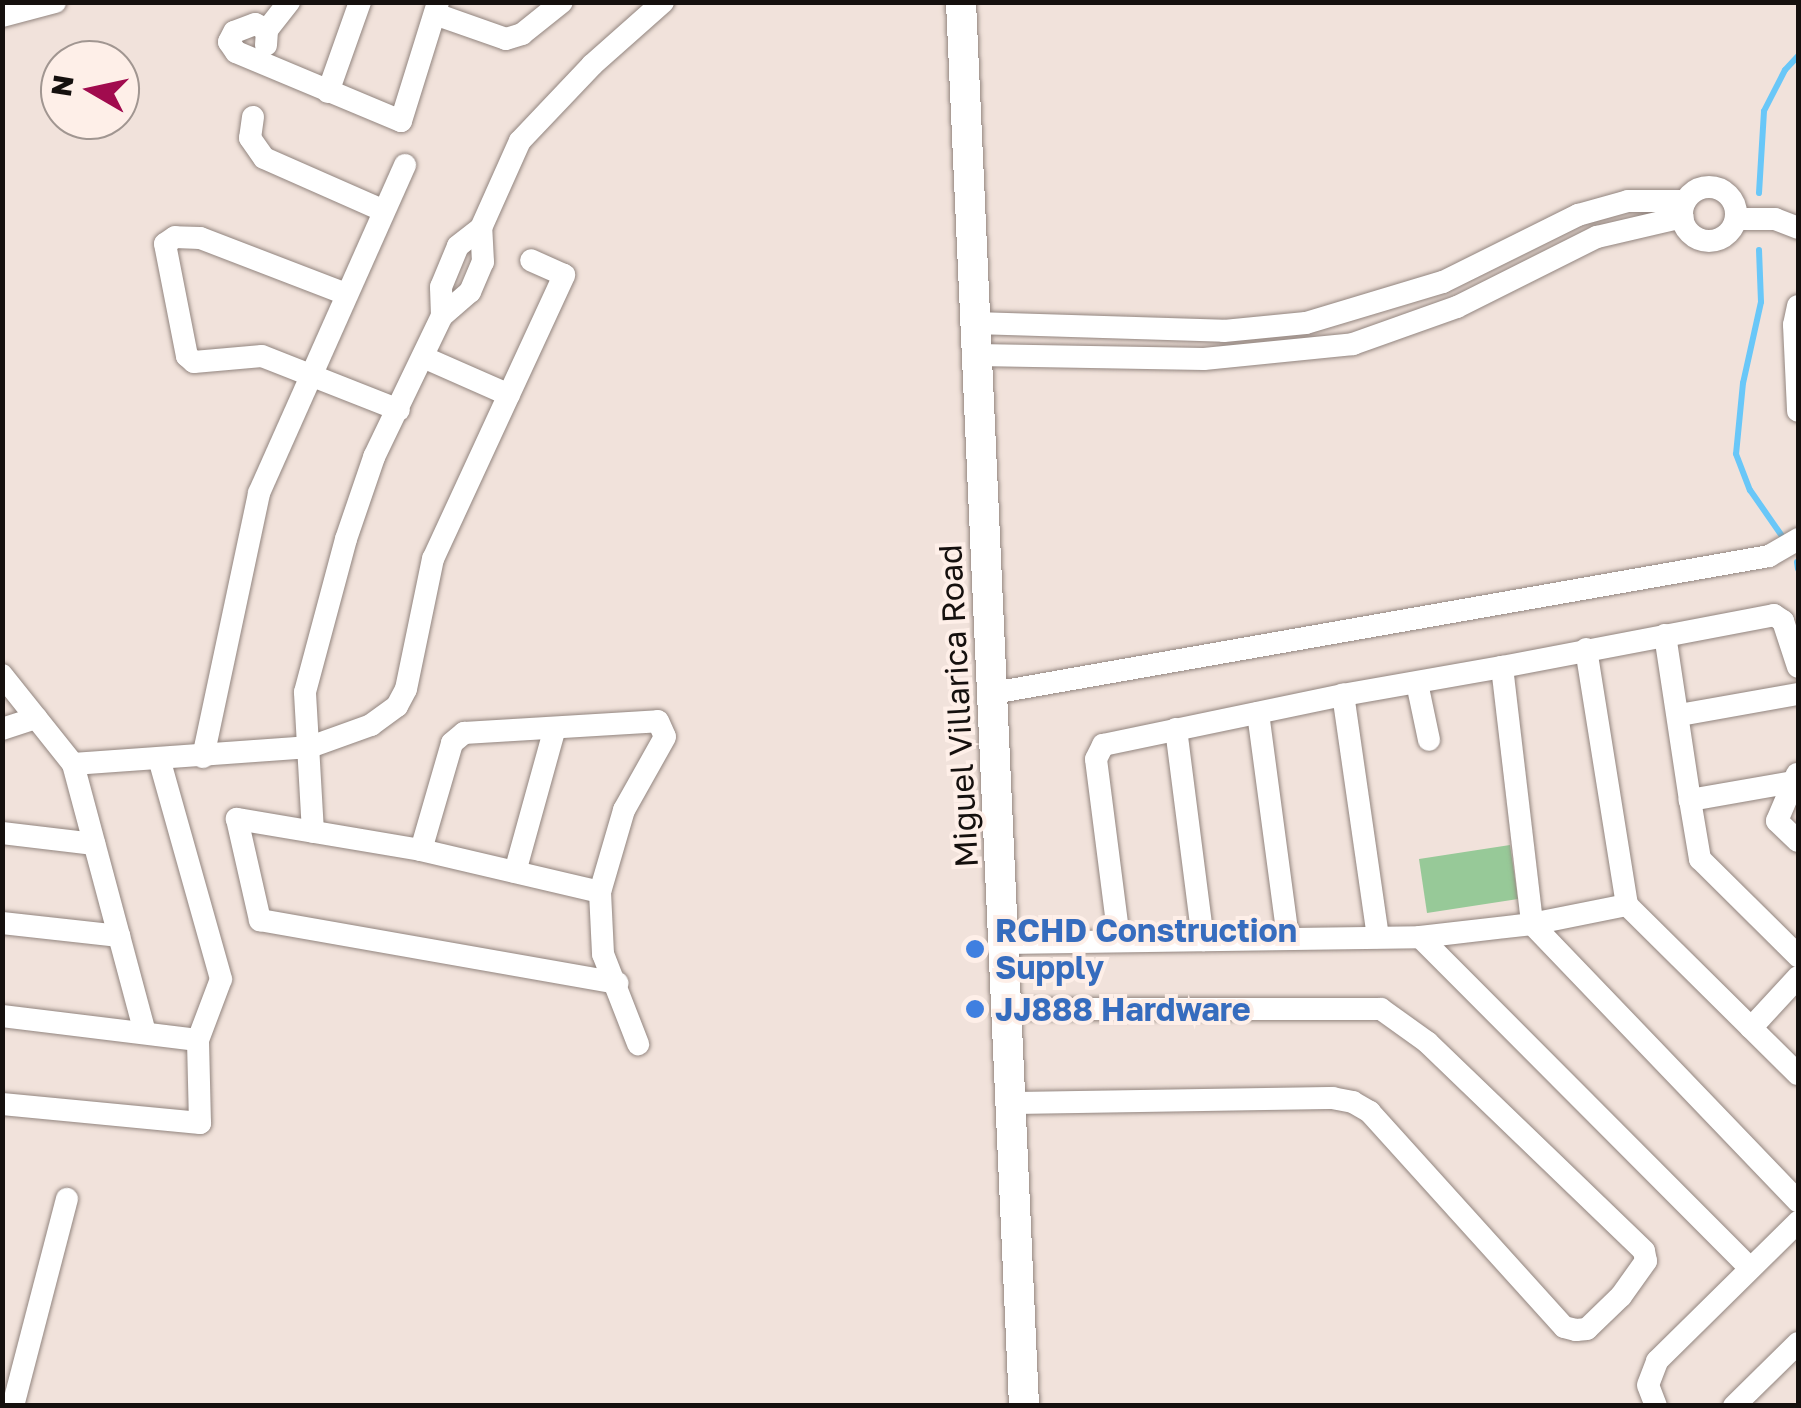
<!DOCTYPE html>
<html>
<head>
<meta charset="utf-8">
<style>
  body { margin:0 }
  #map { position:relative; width:1801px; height:1408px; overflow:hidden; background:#f1e2db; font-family:"Golos Text",sans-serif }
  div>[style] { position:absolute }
  .green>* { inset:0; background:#97c998 }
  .stream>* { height:6px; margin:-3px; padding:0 3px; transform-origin:3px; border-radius:3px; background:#69c7f8 }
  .roads { filter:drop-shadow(0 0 2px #92857f) drop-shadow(0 0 2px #92857f) }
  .street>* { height:22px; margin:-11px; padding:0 11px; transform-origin:11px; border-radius:11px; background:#fff }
  .street>.ring { margin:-11px; padding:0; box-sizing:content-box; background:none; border:22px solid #fff; border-radius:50% }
  .secondary>* { height:30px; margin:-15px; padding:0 15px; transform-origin:15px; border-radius:15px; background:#fff }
  .dots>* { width:28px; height:28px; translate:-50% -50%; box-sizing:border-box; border:5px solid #feefe8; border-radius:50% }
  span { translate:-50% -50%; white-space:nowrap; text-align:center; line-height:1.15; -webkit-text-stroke:8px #feefe8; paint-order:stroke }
  .street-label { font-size:32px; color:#15100e }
  .shop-label { font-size:32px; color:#366cbe; font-weight:700 }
  .left { translate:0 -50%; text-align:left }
  .frame { position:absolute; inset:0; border:5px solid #15100e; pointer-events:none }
  .north { position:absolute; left:40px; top:40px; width:100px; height:100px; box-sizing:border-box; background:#feefe8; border:2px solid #a19691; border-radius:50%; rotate:279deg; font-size:28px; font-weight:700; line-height:40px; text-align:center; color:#15100e }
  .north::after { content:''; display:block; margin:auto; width:35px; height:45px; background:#a10b4e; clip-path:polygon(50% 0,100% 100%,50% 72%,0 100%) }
</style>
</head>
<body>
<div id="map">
  <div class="green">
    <div style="clip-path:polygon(1510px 845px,1518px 899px,1427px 913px,1419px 859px)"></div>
  </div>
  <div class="stream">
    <div style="left:1759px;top:193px;width:82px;rotate:-86.5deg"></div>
    <div style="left:1764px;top:111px;width:46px;rotate:-62.9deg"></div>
    <div style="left:1785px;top:70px;width:19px;rotate:-47deg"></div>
    <div style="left:1759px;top:250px;width:52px;rotate:87.8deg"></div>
    <div style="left:1761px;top:302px;width:83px;rotate:102.5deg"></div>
    <div style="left:1743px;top:383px;width:71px;rotate:95.6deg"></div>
    <div style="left:1736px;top:454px;width:39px;rotate:69deg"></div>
    <div style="left:1750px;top:490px;width:56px;rotate:55.2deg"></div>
    <div style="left:1797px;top:562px;width:7px;rotate:82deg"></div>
  </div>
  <div class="roads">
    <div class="street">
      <div style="left:435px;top:14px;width:75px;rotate:19.4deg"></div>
      <div style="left:506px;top:39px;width:17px;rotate:-17deg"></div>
      <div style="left:522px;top:34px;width:51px;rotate:-38.7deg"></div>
      <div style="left:2px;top:16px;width:55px;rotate:-14.8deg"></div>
      <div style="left:267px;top:30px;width:13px;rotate:-153deg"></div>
      <div style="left:255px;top:24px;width:22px;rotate:159deg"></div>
      <div style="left:234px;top:32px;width:11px;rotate:117deg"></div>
      <div style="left:229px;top:42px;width:12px;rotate:55deg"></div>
      <div style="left:236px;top:52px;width:179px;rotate:22.7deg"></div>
      <div style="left:401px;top:121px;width:125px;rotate:-72.7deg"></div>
      <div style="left:266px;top:45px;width:15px;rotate:-86deg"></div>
      <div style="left:267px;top:30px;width:36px;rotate:-52deg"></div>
      <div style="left:328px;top:92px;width:96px;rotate:-70.4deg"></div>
      <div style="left:253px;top:117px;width:21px;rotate:98deg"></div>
      <div style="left:250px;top:138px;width:24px;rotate:55deg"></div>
      <div style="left:264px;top:158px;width:131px;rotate:23.8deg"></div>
      <div class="ring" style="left:1682px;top:187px;width:32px;height:32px"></div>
      <div style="left:1736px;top:219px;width:39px"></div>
      <div style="left:1775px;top:219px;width:25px;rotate:21deg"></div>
      <div style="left:346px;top:294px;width:156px;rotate:-159deg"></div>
      <div style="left:200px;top:238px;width:25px;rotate:-178deg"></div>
      <div style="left:175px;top:237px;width:12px;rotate:145deg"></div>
      <div style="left:165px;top:244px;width:114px;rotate:78.9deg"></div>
      <div style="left:187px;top:356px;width:9px;rotate:41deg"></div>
      <div style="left:194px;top:362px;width:68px;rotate:-5deg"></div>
      <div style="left:262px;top:356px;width:147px;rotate:21.5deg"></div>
      <div style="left:1798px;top:306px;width:19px;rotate:102deg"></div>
      <div style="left:1794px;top:325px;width:86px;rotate:87.3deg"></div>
      <div style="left:442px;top:316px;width:37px;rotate:-41deg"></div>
      <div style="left:470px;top:292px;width:33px;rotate:-67deg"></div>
      <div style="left:483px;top:262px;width:34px;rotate:-93deg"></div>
      <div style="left:481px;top:228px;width:95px;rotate:-65.9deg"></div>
      <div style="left:520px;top:141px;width:105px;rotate:-46.5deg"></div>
      <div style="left:592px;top:65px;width:95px;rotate:-41.6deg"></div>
      <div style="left:975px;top:323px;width:249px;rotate:1.8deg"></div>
      <div style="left:1224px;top:331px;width:82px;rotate:-5.6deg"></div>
      <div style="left:1306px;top:323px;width:143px;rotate:-16.7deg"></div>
      <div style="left:1443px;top:282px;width:151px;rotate:-26.4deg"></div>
      <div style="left:1578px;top:215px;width:52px;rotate:-15.6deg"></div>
      <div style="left:1628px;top:201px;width:57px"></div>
      <div style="left:977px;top:355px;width:227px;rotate:1deg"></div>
      <div style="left:1204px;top:359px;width:150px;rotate:-5.7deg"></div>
      <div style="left:1353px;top:344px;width:110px;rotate:-19.6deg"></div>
      <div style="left:1457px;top:307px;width:157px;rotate:-26.6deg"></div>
      <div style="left:1597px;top:237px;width:88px;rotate:-13.1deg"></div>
      <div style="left:423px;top:357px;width:94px;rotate:23.8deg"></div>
      <div style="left:1665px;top:635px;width:167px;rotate:81.4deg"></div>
      <div style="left:1586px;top:649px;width:259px;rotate:80.9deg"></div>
      <div style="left:1502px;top:667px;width:277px;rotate:-10.8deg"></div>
      <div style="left:1774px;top:615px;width:11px;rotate:34deg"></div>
      <div style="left:1783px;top:621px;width:48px;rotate:71.9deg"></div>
      <div style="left:2px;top:675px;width:114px;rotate:51.4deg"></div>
      <div style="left:73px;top:764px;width:278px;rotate:75deg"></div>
      <div style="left:1417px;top:683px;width:58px;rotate:78.1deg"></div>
      <div style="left:993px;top:693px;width:788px;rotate:-10.01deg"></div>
      <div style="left:1769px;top:556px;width:34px;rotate:-30deg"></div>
      <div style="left:1258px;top:713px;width:228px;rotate:82.4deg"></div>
      <div style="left:1680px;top:715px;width:120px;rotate:-10.1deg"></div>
      <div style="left:2px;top:729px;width:36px;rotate:-18deg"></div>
      <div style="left:1176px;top:729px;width:213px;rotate:82.7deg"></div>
      <div style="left:203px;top:757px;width:270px;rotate:-78deg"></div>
      <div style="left:259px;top:493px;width:359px;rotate:-66deg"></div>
      <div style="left:73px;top:764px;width:238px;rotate:-4.1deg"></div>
      <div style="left:310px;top:747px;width:65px;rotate:-19.8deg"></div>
      <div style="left:371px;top:725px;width:32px;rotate:-36deg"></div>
      <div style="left:397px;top:706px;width:19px;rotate:-62deg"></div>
      <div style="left:406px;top:689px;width:133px;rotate:-78.3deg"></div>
      <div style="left:433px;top:559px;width:313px;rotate:-65.2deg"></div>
      <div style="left:564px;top:275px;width:36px;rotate:-156deg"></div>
      <div style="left:1797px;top:774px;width:51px;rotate:113.1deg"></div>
      <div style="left:1777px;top:821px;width:29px;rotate:44deg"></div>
      <div style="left:1793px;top:782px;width:105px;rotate:170.1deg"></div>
      <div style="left:1690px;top:800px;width:60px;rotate:80.4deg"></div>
      <div style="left:1700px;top:859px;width:138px;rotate:44.7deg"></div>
      <div style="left:313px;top:832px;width:140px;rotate:-93.3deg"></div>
      <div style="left:305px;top:692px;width:158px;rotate:-75deg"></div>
      <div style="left:346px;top:539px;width:87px;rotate:-71.1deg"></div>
      <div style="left:374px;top:457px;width:157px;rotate:-64.3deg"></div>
      <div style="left:442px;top:316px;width:29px;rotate:-92deg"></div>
      <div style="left:441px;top:287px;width:44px;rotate:-67.5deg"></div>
      <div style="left:458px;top:246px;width:29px;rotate:-38deg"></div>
      <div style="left:2px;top:833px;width:93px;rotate:6.8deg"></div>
      <div style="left:421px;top:850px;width:111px;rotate:-73.8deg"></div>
      <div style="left:452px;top:743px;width:16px;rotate:-40deg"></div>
      <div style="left:464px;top:733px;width:194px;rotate:-3.5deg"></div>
      <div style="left:658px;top:721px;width:17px;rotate:66deg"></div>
      <div style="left:665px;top:737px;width:84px;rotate:119.3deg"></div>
      <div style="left:624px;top:810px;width:85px;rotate:106.3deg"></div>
      <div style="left:600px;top:892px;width:62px;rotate:87.2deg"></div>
      <div style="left:603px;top:954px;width:97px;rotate:68.7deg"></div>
      <div style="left:515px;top:872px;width:149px;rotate:-74.5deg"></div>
      <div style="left:600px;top:892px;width:184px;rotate:-166.8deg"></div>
      <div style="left:421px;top:850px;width:187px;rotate:-170.4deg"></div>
      <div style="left:237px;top:819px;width:104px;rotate:77.2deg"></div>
      <div style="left:260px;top:920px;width:363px;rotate:10deg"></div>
      <div style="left:2px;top:923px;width:118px;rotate:6.3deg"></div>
      <div style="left:1378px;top:937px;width:245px;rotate:-98.2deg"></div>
      <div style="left:1343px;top:695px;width:161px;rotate:-10deg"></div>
      <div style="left:1502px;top:667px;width:259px;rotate:83.3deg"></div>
      <div style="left:1532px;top:924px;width:384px;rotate:46.2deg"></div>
      <div style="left:1420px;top:937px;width:466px;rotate:45.1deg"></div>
      <div style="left:1119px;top:939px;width:181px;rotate:-97.3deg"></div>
      <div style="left:1096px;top:759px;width:16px;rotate:-63deg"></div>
      <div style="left:1103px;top:745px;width:245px;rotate:-11.8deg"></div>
      <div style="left:1004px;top:943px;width:416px;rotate:-0.8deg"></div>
      <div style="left:1420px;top:937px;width:113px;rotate:-6.6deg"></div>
      <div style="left:1532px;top:924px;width:97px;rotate:-11.3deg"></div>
      <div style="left:1627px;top:905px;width:240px;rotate:44.7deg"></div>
      <div style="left:1008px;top:1009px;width:373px"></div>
      <div style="left:1381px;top:1009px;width:57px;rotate:35.7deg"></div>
      <div style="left:1427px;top:1042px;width:301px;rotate:43.9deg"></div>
      <div style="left:1644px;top:1251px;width:10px;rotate:79deg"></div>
      <div style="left:1646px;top:1261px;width:43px;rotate:125.5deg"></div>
      <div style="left:1621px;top:1296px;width:47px;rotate:135.9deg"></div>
      <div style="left:1587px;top:1329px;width:11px;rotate:175deg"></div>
      <div style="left:1576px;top:1330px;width:12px;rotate:-166deg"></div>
      <div style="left:1564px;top:1327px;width:290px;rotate:-132.1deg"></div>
      <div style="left:1370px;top:1112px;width:20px;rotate:-150deg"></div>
      <div style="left:1353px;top:1102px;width:20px;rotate:-169deg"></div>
      <div style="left:1333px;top:1098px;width:322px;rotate:179.1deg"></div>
      <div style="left:2px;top:1016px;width:197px;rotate:7deg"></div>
      <div style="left:1751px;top:1028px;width:69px;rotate:-47.3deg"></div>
      <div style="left:2px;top:1104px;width:199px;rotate:5.5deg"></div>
      <div style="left:200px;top:1123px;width:83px;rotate:-91.4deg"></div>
      <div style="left:198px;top:1040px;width:65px;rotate:-69.3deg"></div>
      <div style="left:221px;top:979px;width:229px;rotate:-105.7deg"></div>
      <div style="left:13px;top:1406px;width:214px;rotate:-75.4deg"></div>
      <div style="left:1656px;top:1406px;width:22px;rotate:-111deg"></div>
      <div style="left:1648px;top:1385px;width:26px;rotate:-69deg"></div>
      <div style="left:1657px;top:1361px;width:198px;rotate:-44.6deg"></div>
      <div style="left:1734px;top:1406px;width:90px;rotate:-44.5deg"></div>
    </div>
    <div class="secondary">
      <div style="left:961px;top:2px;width:1405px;rotate:87.43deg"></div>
    </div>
  </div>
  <div class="dots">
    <div style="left:975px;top:949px;background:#3f7fe0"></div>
    <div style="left:975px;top:1009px;background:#3f7fe0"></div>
  </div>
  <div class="street-label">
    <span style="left:958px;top:706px;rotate:-93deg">Miguel Villarica Road</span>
  </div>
  <div class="shop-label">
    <span class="left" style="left:995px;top:949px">RCHD Construction<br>Supply</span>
    <span class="left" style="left:995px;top:1009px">JJ888 Hardware</span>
  </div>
  <div class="frame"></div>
  <div class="north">N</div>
</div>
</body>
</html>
